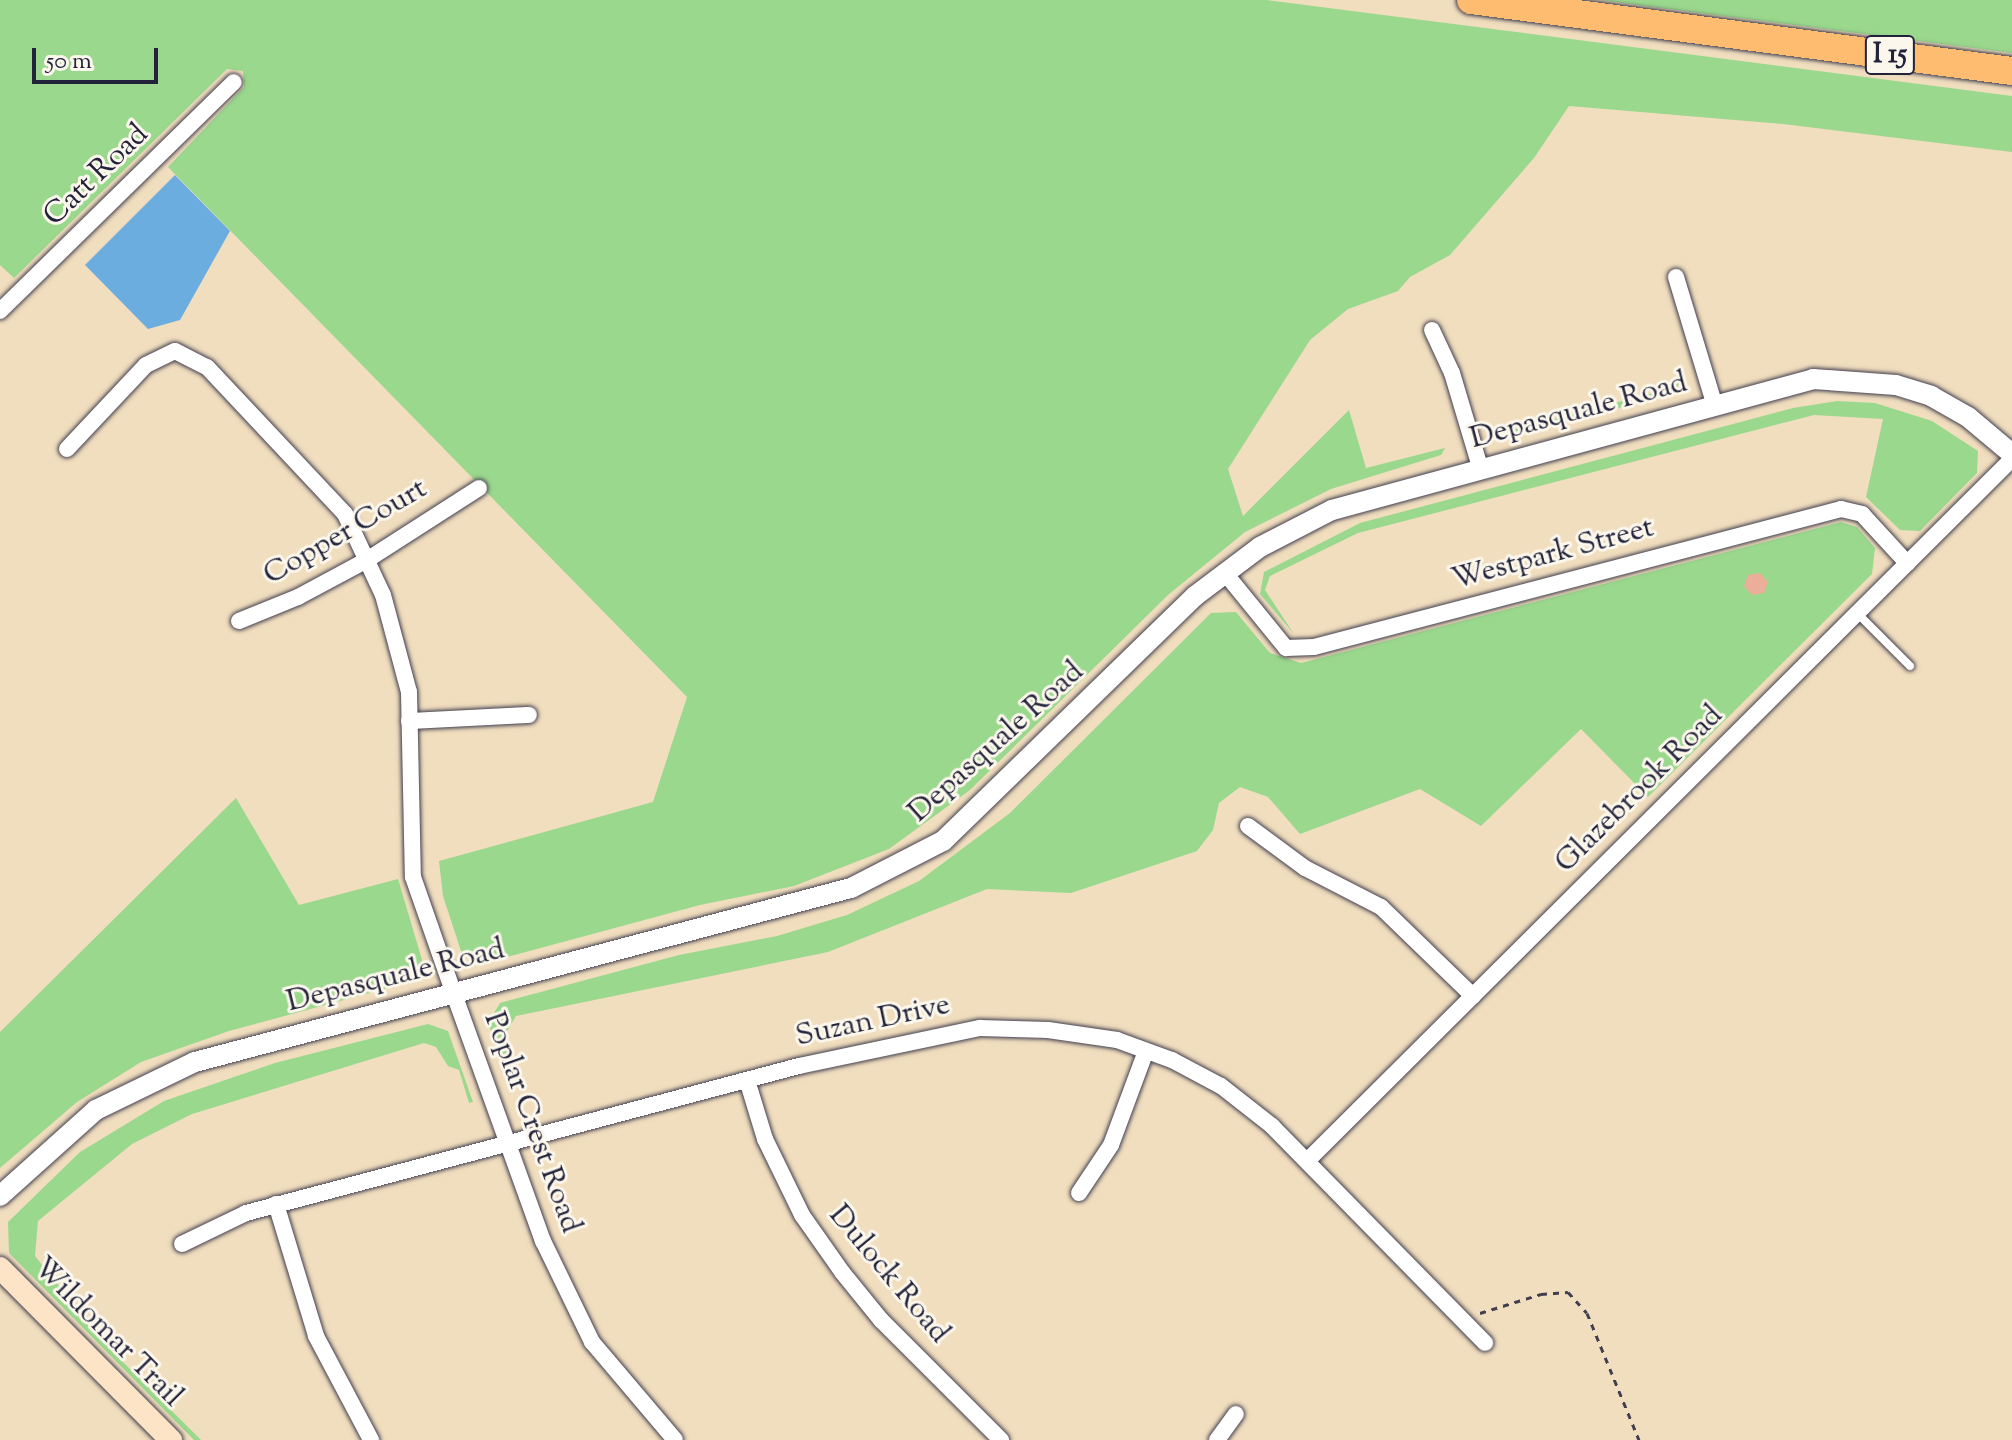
<!DOCTYPE html>
<html>
<head>
<meta charset="utf-8">
<style>
  body { margin:0 }
  #map { position:relative; width:2012px; height:1440px; overflow:hidden; background:#f1debe; font-family:"Sorts Mill Goudy",serif }
  div>[style] { position:absolute }
  .green>* { inset:0; background:#9ad88d }
  .water>* { inset:0; background:#6baddf }
  .building>* { inset:0; background:#ecae98 }
  .path>* { height:3px; margin-top:-1.5px; transform-origin:0; background:repeating-linear-gradient(90deg,#413e4f 0 6px,transparent 0 12px) }
  .roads { filter:drop-shadow(0 0 2px #413e4f) drop-shadow(0 0 2px #413e4f) }
  .service>* { height:8px; margin:-4px; padding:0 4px; transform-origin:4px; border-radius:4px; background:#fff }
  .minor>* { height:16px; margin:-8px; padding:0 8px; transform-origin:8px; border-radius:8px; background:#fff }
  .tertiary>* { height:20px; margin:-10px; padding:0 10px; transform-origin:10px; border-radius:10px; background:#fff }
  .secondary>* { height:22px; margin:-11px; padding:0 11px; transform-origin:11px; border-radius:11px; background:#fee4c6 }
  .motorway>* { height:28px; margin:-14px; padding:0 14px; transform-origin:14px; border-radius:14px; background:#fdbc70 }
  span { translate:-50% -50%; white-space:nowrap; text-align:center; line-height:1.15; -webkit-text-stroke:6px #fbf7ec; paint-order:stroke }
  .shield-label span { padding:2px 6px; background:#fbf7ec; border:2px solid; border-radius:6px; -webkit-text-stroke-width:0 }
  .shield-label { font-size:28px; color:#22223b; font-weight:700 }
  .street-label { font-size:30px; color:#22223b }
  .scale { position:absolute; left:32px; top:48px; width:126px; height:36px; box-sizing:border-box; border:4px solid #22223b; border-top:0; padding-left:10px; font-size:24px; line-height:28px; white-space:nowrap; color:#22223b; -webkit-text-stroke:6px #fbf7ec; paint-order:stroke }
</style>
</head>
<body>
<div id="map">
  <div class="green">
    <div style="clip-path:polygon(0 0,1267px 0,2012px 96px,2012px 152px,1783px 124px,1569px 106px,1534px 158px,1450px 255px,1410px 277px,1398px 291px,1348px 309px,1310px 340px,1228px 469px,1243px 516px,1349px 410px,1366px 468px,1445px 448px,1441px 455px,1331px 489px,1245px 532px,1168px 595px,970px 790px,889px 849px,794px 886px,700px 905px,481px 964px,462px 954px,443px 896px,439px 861px,653px 802px,687px 697px,168px 167px,244px 87px,243px 71px,227px 69px,14px 278px,0 265px)"></div>
    <div style="clip-path:polygon(1600px 0,2012px 0,2012px 53px,1652px 7px)"></div>
    <div style="clip-path:polygon(1683px 377px,1674px 393px,1509px 438px,1500px 433px,1672px 388px)"></div>
    <div style="clip-path:polygon(1837px 401px,1875px 403px,1932px 421px,1978px 451px,1977px 473px,1920px 531px,1900px 530px,1866px 497px,1883px 419px,1814px 415px,1358px 533px,1270px 576px,1265px 590px,1294px 634px,1260px 594px,1264px 572px,1360px 523px,1793px 408px)"></div>
    <div style="clip-path:polygon(1841px 522px,1857px 527px,1875px 548px,1872px 574px,1648px 797px,1581px 729px,1481px 826px,1420px 789px,1300px 834px,1268px 797px,1240px 787px,1219px 803px,1213px 830px,1197px 851px,1071px 893px,987px 889px,828px 952px,516px 1016px,506px 1033px,518px 1087px,513px 1089px,488px 1023px,500px 1003px,679px 955px,777px 936px,847px 915px,919px 881px,1010px 813px,1211px 613px,1236px 612px,1270px 653px,1301px 663px)"></div>
    <div style="clip-path:polygon(236px 798px,299px 905px,398px 879px,423px 963px,414px 981px,229px 1031px,141px 1062px,77px 1102px,0 1168px,0 1032px)"></div>
    <div style="clip-path:polygon(428px 1024px,448px 1031px,473px 1102px,469px 1103px,459px 1070px,448px 1066px,436px 1047px,424px 1043px,192px 1114px,132px 1144px,38px 1221px,35px 1256px,110px 1349px,201px 1440px,194px 1440px,9px 1253px,8px 1222px,80px 1152px,164px 1101px,275px 1063px)"></div>
  </div>
  <div class="water">
    <div style="clip-path:polygon(175px 175px,230px 231px,180px 320px,148px 329px,85px 265px)"></div>
  </div>
  <div class="building">
    <div style="clip-path:polygon(1760px 573px,1768px 582px,1764px 593px,1752px 595px,1744px 586px,1748px 575px)"></div>
  </div>
  <div class="path">
    <div style="left:1480px;top:1313px;width:64px;rotate:-17.3deg"></div>
    <div style="left:1541px;top:1294px;width:27px;rotate:-4deg"></div>
    <div style="left:1568px;top:1292px;width:28px;rotate:48deg"></div>
    <div style="left:1587px;top:1313px;width:137px;rotate:67.7deg"></div>
  </div>
  <div class="roads">
    <div class="service">
      <div style="left:1857px;top:613px;width:75px;rotate:45deg"></div>
    </div>
    <div class="minor">
      <div style="left:1676px;top:277px;width:135px;rotate:73.2deg"></div>
      <div style="left:0;top:311px;width:327px;rotate:-44.4deg"></div>
      <div style="left:1432px;top:330px;width:47px;rotate:65.1deg"></div>
      <div style="left:1452px;top:373px;width:101px;rotate:73.4deg"></div>
      <div style="left:67px;top:449px;width:115px;rotate:-46.8deg"></div>
      <div style="left:146px;top:365px;width:32px;rotate:-26deg"></div>
      <div style="left:175px;top:351px;width:36px;rotate:27deg"></div>
      <div style="left:207px;top:367px;width:202px;rotate:46.8deg"></div>
      <div style="left:345px;top:514px;width:89px;rotate:64.9deg"></div>
      <div style="left:383px;top:595px;width:100px;rotate:75deg"></div>
      <div style="left:409px;top:692px;width:185px;rotate:88.8deg"></div>
      <div style="left:413px;top:877px;width:124px;rotate:70.7deg"></div>
      <div style="left:454px;top:994px;width:263px;rotate:70.2deg"></div>
      <div style="left:543px;top:1241px;width:112px;rotate:64.1deg"></div>
      <div style="left:592px;top:1342px;width:128px;rotate:49.7deg"></div>
      <div style="left:1225px;top:573px;width:97px;rotate:50.9deg"></div>
      <div style="left:1286px;top:648px;width:28px;rotate:-2deg"></div>
      <div style="left:1314px;top:647px;width:545px;rotate:-14.67deg"></div>
      <div style="left:1841px;top:509px;width:22px;rotate:13deg"></div>
      <div style="left:1862px;top:514px;width:67px;rotate:47.4deg"></div>
      <div style="left:239px;top:621px;width:64px;rotate:-22.1deg"></div>
      <div style="left:298px;top:597px;width:78px;rotate:-28.2deg"></div>
      <div style="left:367px;top:560px;width:133px;rotate:-32.7deg"></div>
      <div style="left:409px;top:721px;width:120px;rotate:-2.9deg"></div>
      <div style="left:1248px;top:826px;width:71px;rotate:36.4deg"></div>
      <div style="left:1305px;top:868px;width:85px;rotate:27.2deg"></div>
      <div style="left:1381px;top:907px;width:128px;rotate:44.1deg"></div>
      <div style="left:747px;top:1080px;width:62px;rotate:73deg"></div>
      <div style="left:765px;top:1139px;width:85px;rotate:64deg"></div>
      <div style="left:802px;top:1215px;width:70px;rotate:54.9deg"></div>
      <div style="left:842px;top:1272px;width:62px;rotate:50.9deg"></div>
      <div style="left:881px;top:1320px;width:170px;rotate:45deg"></div>
      <div style="left:1307px;top:1161px;width:995px;rotate:-44.88deg"></div>
      <div style="left:1079px;top:1193px;width:58px;rotate:-56.3deg"></div>
      <div style="left:1111px;top:1145px;width:100px;rotate:-69.6deg"></div>
      <div style="left:276px;top:1204px;width:138px;rotate:73.1deg"></div>
      <div style="left:316px;top:1336px;width:118px;rotate:62.1deg"></div>
      <div style="left:182px;top:1244px;width:71px;rotate:-25.8deg"></div>
      <div style="left:246px;top:1213px;width:572px;rotate:-14.89deg"></div>
      <div style="left:799px;top:1066px;width:185px;rotate:-11.9deg"></div>
      <div style="left:980px;top:1028px;width:68px;rotate:1.7deg"></div>
      <div style="left:1048px;top:1030px;width:70px;rotate:8.2deg"></div>
      <div style="left:1117px;top:1040px;width:59px;rotate:20deg"></div>
      <div style="left:1172px;top:1060px;width:55px;rotate:28deg"></div>
      <div style="left:1221px;top:1086px;width:65px;rotate:38.1deg"></div>
      <div style="left:1272px;top:1126px;width:304px;rotate:45.5deg"></div>
      <div style="left:1217px;top:1440px;width:32px;rotate:-54deg"></div>
    </div>
    <div class="tertiary">
      <div style="left:0;top:1196px;width:129px;rotate:-41.9deg"></div>
      <div style="left:96px;top:1110px;width:110px;rotate:-25.9deg"></div>
      <div style="left:195px;top:1062px;width:679px;rotate:-14.86deg"></div>
      <div style="left:851px;top:888px;width:103px;rotate:-27.1deg"></div>
      <div style="left:943px;top:841px;width:351px;rotate:-44.2deg"></div>
      <div style="left:1195px;top:596px;width:81px;rotate:-37deg"></div>
      <div style="left:1260px;top:547px;width:81px;rotate:-27.2deg"></div>
      <div style="left:1332px;top:510px;width:499px;rotate:-15.2deg"></div>
      <div style="left:1813px;top:379px;width:83px;rotate:4.1deg"></div>
      <div style="left:1896px;top:385px;width:37px;rotate:17deg"></div>
      <div style="left:1931px;top:396px;width:43px;rotate:29.6deg"></div>
      <div style="left:1968px;top:417px;width:57px;rotate:40.1deg"></div>
    </div>
    <div class="secondary">
      <div style="left:0;top:1268px;width:243px;rotate:45.2deg"></div>
    </div>
    <div class="motorway">
      <div style="left:1471px;top:0;width:546px;rotate:7.48deg"></div>
    </div>
  </div>
  <div class="shield-label">
    <span style="left:1890px;top:55px">I 15</span>
  </div>
  <div class="street-label">
    <span style="left:97px;top:176px;rotate:-44deg">Catt Road</span>
    <span style="left:1579px;top:412px;rotate:-15deg">Depasquale Road</span>
    <span style="left:346px;top:533px;rotate:-30deg">Copper Court</span>
    <span style="left:1553px;top:555px;rotate:-15deg">Westpark Street</span>
    <span style="left:997px;top:743px;rotate:-42deg">Depasquale Road</span>
    <span style="left:1640px;top:790px;rotate:-45deg">Glazebrook Road</span>
    <span style="left:396px;top:977px;rotate:-14deg">Depasquale Road</span>
    <span style="left:873px;top:1022px;rotate:-12deg">Suzan Drive</span>
    <span style="left:531px;top:1123px;rotate:70deg">Poplar Crest Road</span>
    <span style="left:888px;top:1275px;rotate:50deg">Dulock Road</span>
    <span style="left:107px;top:1333px;rotate:45deg">Wildomar Trail</span>
  </div>
  <div class="scale">50 m</div>
</div>
</body>
</html>
